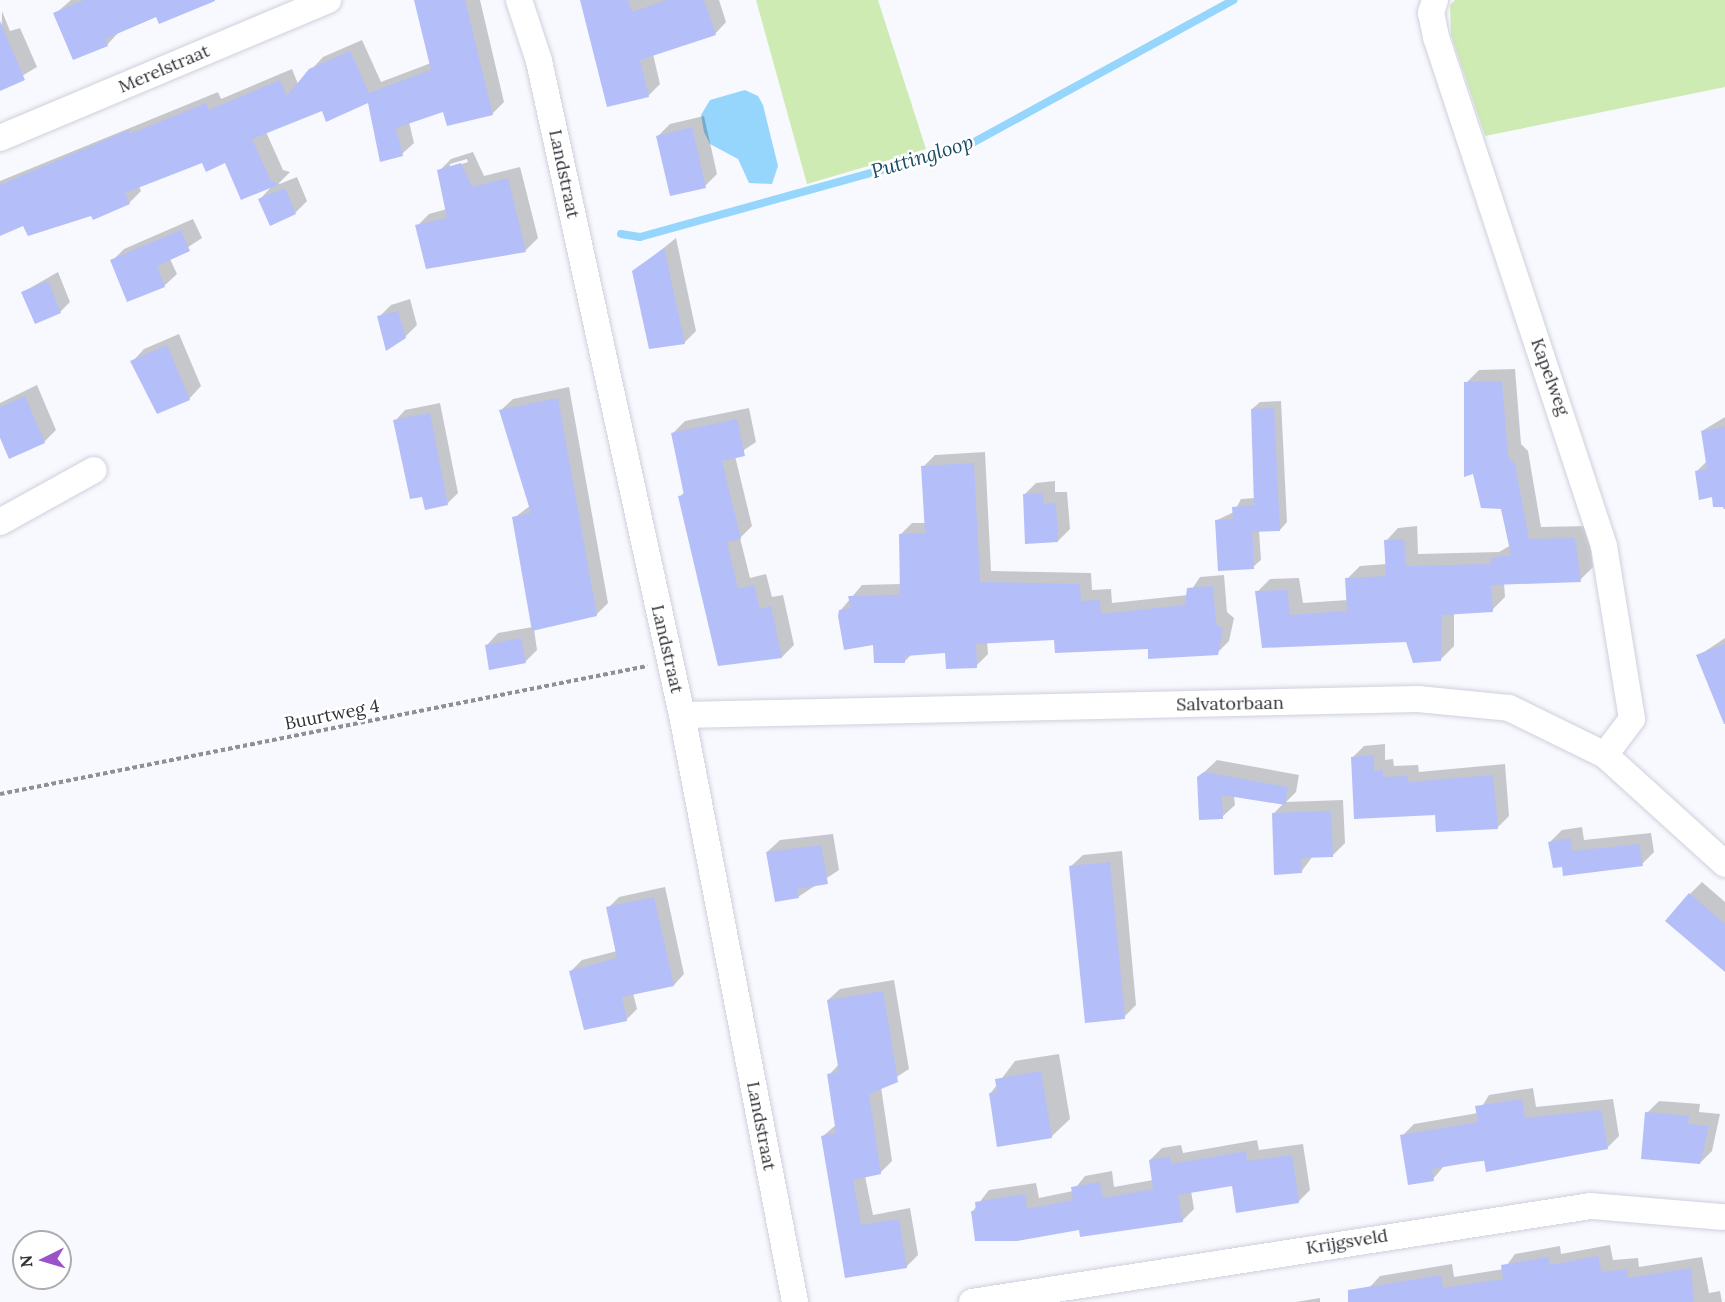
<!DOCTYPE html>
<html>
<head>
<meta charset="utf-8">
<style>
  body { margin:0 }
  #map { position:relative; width:1725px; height:1302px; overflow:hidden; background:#f8f9fe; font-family:Lora,serif }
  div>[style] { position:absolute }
  .green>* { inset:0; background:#ceebb4 }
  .water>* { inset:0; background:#96d6fc }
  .shadow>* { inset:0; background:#0003 }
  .stream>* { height:8px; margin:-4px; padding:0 4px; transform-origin:4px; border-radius:4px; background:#96d6fc }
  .building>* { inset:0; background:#b4bef9 }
  .path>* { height:4px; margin-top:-2px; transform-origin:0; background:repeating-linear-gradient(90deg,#8f9095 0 4.5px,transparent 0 7.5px) }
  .roads { filter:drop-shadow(0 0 2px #ced0dc) drop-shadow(0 0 2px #ced0dc) }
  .minor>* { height:26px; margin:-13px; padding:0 13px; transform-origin:13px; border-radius:13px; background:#fff }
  span { translate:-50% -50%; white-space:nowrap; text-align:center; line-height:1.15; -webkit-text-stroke:5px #fff; paint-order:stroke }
  .street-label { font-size:18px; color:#303136 }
  .water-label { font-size:20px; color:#174a64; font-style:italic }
  .north { position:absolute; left:12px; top:1230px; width:60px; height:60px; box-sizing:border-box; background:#fff; border:2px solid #acadaf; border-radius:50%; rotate:265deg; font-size:16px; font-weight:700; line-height:24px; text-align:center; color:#303136 }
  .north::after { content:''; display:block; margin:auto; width:21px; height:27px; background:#9a54c8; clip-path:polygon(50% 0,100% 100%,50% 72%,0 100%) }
</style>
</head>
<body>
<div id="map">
  <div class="green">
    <div style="clip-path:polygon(756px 0,878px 0,926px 149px,807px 184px)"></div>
    <div style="clip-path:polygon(1455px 0,1725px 0,1725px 87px,1485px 136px,1451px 35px,1450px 5px)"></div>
  </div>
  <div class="water">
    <div style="clip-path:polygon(745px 90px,758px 96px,763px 105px,778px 166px,772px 184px,749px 183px,738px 159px,710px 144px,704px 132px,701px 115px,710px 100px)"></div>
  </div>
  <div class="shadow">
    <div style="clip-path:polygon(196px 0,118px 33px,107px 45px,55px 14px,71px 0)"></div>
    <div style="clip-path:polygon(416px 0,480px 0,504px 102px,492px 114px,444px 110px,409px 122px,414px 143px,402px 154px,369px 101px,322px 109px,266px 132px,283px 170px,290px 172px,277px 185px,297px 177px,307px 201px,295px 213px,260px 199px,274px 184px,226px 161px,203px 161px,139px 186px,141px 191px,129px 203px,24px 224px,0 234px,0 181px,218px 92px,221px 99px,292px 69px,298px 84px,323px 57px,362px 40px,381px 82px,431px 63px)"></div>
    <div style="clip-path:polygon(580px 0,719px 0,726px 22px,715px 34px,653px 54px,660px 84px,648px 96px)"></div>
    <div style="clip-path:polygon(2px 11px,10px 31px,20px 28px,37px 67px,0 89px)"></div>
    <div style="clip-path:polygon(704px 116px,717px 174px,705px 186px,658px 136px,670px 124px)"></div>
    <div style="clip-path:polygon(evenodd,473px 152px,484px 176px,520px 167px,538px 238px,526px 250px,417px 226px,429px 214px,447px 209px,439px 171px,451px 159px,473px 152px,467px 159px,468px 162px,450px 168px,450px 164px,467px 159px)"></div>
    <div style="clip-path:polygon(193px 219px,202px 238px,170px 259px,177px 274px,164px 286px,112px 261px,124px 249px)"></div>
    <div style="clip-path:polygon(676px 238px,696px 331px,684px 343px,634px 272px)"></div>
    <div style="clip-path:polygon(58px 272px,70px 302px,60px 312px,23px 292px)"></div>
    <div style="clip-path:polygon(410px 299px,417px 325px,405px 337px,379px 317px,391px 305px)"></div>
    <div style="clip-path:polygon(179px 334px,201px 386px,189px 399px,132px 362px,144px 349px)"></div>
    <div style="clip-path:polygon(1515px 369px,1521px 444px,1528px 451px,1541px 527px,1588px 526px,1593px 567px,1580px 580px,1504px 583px,1505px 597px,1492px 610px,1454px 613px,1454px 646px,1441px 659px,1407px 641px,1263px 647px,1257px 592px,1270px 579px,1299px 578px,1303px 603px,1348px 600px,1347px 579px,1360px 566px,1387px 564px,1386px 541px,1398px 528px,1417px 526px,1418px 554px,1499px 552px,1511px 545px,1466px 383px,1479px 370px)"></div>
    <div style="clip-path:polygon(37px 385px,56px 430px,44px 442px,0 434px,0 403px)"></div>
    <div style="clip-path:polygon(569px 387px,608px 603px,596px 615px,534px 629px,537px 650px,525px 662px,486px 646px,498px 633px,533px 627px,514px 518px,531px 505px,501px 410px,513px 399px)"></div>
    <div style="clip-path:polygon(1281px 401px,1287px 522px,1280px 530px,1259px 530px,1261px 560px,1253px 567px,1217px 520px,1234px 512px,1241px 499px,1255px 498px,1252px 409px,1260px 402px)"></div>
    <div style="clip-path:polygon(440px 403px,458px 493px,447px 504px,423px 495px,395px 421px,405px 410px)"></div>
    <div style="clip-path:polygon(749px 408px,756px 442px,735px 456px,752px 526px,740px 538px,750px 578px,766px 574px,772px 597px,783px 595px,794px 645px,782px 657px,719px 664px,680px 497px,685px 491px,673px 433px,685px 421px)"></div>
    <div style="clip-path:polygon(1725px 417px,1725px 509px,1724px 509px,1696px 472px,1707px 461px,1702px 431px)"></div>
    <div style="clip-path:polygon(985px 452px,991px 571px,1091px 573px,1092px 590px,1111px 589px,1112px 603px,1188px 595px,1200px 577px,1224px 575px,1227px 612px,1234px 618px,1229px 641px,1217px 653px,1055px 638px,987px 641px,988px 654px,976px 666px,946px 651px,912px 654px,905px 661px,875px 643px,840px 611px,862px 585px,901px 584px,900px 535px,912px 523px,926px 523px,923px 467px,935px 455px)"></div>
    <div style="clip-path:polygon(1055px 481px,1055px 492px,1067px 492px,1070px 529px,1058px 541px,1024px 495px,1036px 483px)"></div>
    <div style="clip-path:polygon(1725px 638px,1725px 693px,1698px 656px)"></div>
    <div style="clip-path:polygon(1385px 744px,1385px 760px,1393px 759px,1394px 766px,1418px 765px,1419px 772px,1505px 764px,1509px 816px,1497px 828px,1437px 814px,1353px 757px,1364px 746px)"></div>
    <div style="clip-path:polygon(1217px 760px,1299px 775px,1296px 792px,1286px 802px,1343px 800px,1345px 843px,1333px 855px,1313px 856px,1301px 872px,1273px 814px,1283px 804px,1234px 796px,1235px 805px,1222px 817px,1199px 777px)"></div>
    <div style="clip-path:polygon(1582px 827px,1584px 840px,1651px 833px,1654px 852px,1642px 864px,1563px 865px,1550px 842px,1562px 830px)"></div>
    <div style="clip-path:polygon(833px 834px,839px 870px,798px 897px,767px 852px,780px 840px)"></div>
    <div style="clip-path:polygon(1122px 851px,1136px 1005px,1124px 1017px,1070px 867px,1083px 855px)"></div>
    <div style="clip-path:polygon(1702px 882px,1725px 902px,1725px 961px,1690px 894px)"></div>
    <div style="clip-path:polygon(665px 887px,684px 974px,674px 985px,633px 993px,637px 1009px,626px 1020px,571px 971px,582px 960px,617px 951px,608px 908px,619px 897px)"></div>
    <div style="clip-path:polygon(894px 980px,909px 1069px,881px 1087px,892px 1161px,880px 1173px,865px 1176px,873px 1215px,910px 1208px,918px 1255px,906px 1267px,846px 1277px,823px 1136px,837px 1124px,829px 1075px,839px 1064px,828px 1000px,840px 989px)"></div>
    <div style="clip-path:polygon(1059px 1054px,1070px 1119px,1051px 1137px,990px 1094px,1015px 1061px)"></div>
    <div style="clip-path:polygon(1533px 1088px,1536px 1107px,1613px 1099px,1619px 1136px,1607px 1148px,1445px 1165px,1433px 1179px,1402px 1136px,1414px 1124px,1478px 1113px,1489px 1095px)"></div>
    <div style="clip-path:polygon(1659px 1101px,1700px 1104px,1699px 1112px,1720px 1114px,1712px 1151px,1700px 1163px,1647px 1113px)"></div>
    <div style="clip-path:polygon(1257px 1140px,1259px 1150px,1303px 1144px,1310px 1190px,1298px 1202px,1233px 1184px,1191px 1191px,1194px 1209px,1182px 1221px,1080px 1228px,972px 1212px,989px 1190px,1036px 1183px,1039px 1198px,1073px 1191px,1085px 1176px,1112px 1171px,1114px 1187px,1153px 1180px,1150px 1160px,1162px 1148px,1181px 1145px,1183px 1153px)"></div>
    <div style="clip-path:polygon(1610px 1245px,1613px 1260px,1638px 1258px,1639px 1267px,1702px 1257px,1709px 1293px,1720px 1291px,1722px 1302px,1371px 1302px,1369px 1288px,1380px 1276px,1452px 1264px,1454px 1277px,1504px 1269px,1515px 1254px,1560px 1246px,1561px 1254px)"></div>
    <div style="clip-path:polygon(1320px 1298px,1320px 1302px,1296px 1302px)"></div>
  </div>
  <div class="stream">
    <div style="left:621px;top:234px;width:19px;rotate:9deg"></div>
    <div style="left:640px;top:237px;width:337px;rotate:-15.5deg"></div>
    <div style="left:965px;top:147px;width:306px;rotate:-28.7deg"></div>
  </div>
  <div class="building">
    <div style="clip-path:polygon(84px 0,215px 0,215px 1px,159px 24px,156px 17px,105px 39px,108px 46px,73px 60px,53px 13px)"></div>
    <div style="clip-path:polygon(414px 0,465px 0,493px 115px,447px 126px,443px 112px,396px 128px,403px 156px,380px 162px,368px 103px,326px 122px,322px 111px,252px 139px,271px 181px,280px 184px,241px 200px,225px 163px,206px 172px,202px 163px,125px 193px,130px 204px,93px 220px,91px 216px,28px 236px,23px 226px,0 236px,0 185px,129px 130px,130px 134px,206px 103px,209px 110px,280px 80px,287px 96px,309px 69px,350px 51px,369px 93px,431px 70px)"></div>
    <div style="clip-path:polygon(580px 0,628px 0,632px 12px,667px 0,704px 0,716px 35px,640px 60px,649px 97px,607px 107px)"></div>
    <div style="clip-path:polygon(0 21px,25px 80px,0 91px)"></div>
    <div style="clip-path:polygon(692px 127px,706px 188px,670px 196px,656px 136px)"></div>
    <div style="clip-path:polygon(461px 163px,472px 187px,508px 178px,526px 252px,426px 269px,415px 225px,447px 218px,437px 170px)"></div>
    <div style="clip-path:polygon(285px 188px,296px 214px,270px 226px,258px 199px)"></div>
    <div style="clip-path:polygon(181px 230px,190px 251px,157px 266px,165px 287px,127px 302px,110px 260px)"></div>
    <div style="clip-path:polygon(664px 248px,685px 344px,649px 349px,632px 271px)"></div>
    <div style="clip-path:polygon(48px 281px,61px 313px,35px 324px,21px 292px)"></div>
    <div style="clip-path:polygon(398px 311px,406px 338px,386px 351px,377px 316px)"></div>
    <div style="clip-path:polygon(167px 345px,190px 400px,157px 414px,130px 361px)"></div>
    <div style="clip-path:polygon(1502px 381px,1508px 457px,1515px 464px,1529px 539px,1575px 538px,1581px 582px,1491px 585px,1493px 612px,1442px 615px,1441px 661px,1413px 663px,1406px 642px,1262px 648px,1255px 591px,1287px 590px,1290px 615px,1347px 611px,1345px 578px,1386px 576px,1384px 540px,1404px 539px,1406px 566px,1491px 564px,1491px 558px,1511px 555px,1501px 509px,1481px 508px,1473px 474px,1464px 477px,1464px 382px)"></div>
    <div style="clip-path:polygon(25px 396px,45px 443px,9px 459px,0 438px,0 407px)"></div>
    <div style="clip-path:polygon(558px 398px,597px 616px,532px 631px,512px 517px,531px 513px,499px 410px)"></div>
    <div style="clip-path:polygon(1274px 408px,1280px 531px,1252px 532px,1254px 569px,1218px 571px,1215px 520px,1233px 519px,1232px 507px,1254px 505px,1251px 409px)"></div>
    <div style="clip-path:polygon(430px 413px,448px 505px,425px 510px,422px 497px,410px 499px,393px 420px)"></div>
    <div style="clip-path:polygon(737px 419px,745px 456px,722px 461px,741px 539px,727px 542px,738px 589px,754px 585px,760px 609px,771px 606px,782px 658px,718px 666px,678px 496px,684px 495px,671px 433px)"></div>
    <div style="clip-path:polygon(1725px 427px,1725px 507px,1713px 507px,1712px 497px,1699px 500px,1695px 471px,1707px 469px,1701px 431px)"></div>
    <div style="clip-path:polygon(974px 463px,980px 582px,1080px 584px,1081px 601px,1100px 600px,1101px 614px,1185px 605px,1187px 588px,1213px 586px,1216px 624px,1223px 629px,1218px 655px,1148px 659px,1148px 649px,1055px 653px,1054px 640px,976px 644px,977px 668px,946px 669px,945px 653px,905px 656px,905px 663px,874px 663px,873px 645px,844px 650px,838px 616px,839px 610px,851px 608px,848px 596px,900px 595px,899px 534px,925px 533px,921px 466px)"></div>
    <div style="clip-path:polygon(1043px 493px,1044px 504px,1056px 503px,1058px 542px,1025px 544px,1023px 494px)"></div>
    <div style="clip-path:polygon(521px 638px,526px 663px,489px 670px,485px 645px)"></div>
    <div style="clip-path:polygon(1725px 644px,1725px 724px,1724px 724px,1696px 655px)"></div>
    <div style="clip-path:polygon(1374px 755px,1374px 771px,1383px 770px,1383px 777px,1407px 776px,1408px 782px,1493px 775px,1498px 829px,1436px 832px,1435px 815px,1354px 819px,1351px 757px)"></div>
    <div style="clip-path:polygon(1204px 772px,1288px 787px,1285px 805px,1222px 795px,1223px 819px,1199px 820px,1197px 777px)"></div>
    <div style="clip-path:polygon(1331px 811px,1333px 857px,1301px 858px,1302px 873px,1274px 875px,1272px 813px)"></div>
    <div style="clip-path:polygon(1570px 838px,1572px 851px,1639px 844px,1643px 866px,1563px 876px,1562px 867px,1553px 868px,1548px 842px)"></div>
    <div style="clip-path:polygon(821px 845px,828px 884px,797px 889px,799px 898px,775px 902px,766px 852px)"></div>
    <div style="clip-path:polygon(1110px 862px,1125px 1019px,1085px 1023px,1069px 866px)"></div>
    <div style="clip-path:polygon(1689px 893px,1725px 924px,1725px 972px,1665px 921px)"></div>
    <div style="clip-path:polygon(654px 897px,674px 986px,622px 997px,627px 1021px,584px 1030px,569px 971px,617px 958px,606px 907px)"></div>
    <div style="clip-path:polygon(883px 991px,898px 1082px,869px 1094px,881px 1174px,853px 1180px,861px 1225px,899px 1219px,907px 1268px,845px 1278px,821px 1136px,836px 1133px,827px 1074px,839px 1072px,827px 1000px)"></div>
    <div style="clip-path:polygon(1041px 1071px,1052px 1138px,997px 1147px,989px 1093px,997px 1092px,995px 1079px)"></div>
    <div style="clip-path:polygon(1522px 1099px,1525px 1118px,1601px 1110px,1608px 1149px,1486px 1172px,1484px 1160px,1432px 1169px,1434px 1181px,1408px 1185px,1400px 1135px,1478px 1122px,1475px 1106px)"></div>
    <div style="clip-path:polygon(1645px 1112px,1689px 1116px,1688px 1124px,1709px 1126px,1700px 1164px,1641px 1159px)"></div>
    <div style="clip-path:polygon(1246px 1151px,1247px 1161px,1292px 1155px,1299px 1203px,1236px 1213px,1232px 1186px,1178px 1195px,1183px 1222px,1080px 1237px,1079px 1230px,1017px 1241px,975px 1241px,971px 1211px,976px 1211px,975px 1202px,1025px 1194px,1027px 1209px,1073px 1200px,1071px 1187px,1100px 1182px,1103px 1198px,1153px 1189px,1149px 1160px,1170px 1156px,1171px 1164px)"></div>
    <div style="clip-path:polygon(1598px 1256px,1602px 1272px,1627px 1269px,1628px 1278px,1691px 1268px,1694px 1302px,1348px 1302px,1348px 1290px,1441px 1275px,1443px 1288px,1503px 1279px,1501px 1265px,1548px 1257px,1550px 1265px)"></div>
  </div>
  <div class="path">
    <div style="left:0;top:794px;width:660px;rotate:-11.19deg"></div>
  </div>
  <div class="roads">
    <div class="minor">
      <div style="left:519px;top:0;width:64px;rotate:71.8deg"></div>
      <div style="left:539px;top:61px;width:669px;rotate:77.67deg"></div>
      <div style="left:682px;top:715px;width:598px;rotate:79.1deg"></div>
      <div style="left:1435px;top:0;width:14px;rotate:107deg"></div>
      <div style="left:1431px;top:13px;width:25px;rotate:78deg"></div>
      <div style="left:1436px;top:37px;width:536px;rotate:71.73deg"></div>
      <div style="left:1604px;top:546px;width:175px;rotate:80.8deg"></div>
      <div style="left:1632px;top:719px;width:45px;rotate:126.9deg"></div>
      <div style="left:0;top:138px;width:356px;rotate:-22.8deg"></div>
      <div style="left:0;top:522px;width:107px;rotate:-29deg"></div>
      <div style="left:682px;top:715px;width:736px;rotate:-1.25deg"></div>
      <div style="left:1418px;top:699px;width:91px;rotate:5.6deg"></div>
      <div style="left:1509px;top:708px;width:107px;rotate:26.1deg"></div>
      <div style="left:1605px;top:755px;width:162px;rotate:42.2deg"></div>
      <div style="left:972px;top:1302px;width:626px;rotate:-8.82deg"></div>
      <div style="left:1591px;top:1206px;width:132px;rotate:4.8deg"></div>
    </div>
  </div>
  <div class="street-label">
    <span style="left:164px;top:69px;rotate:-23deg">Merelstraat</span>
    <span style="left:564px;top:174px;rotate:78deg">Landstraat</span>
    <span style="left:1550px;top:377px;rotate:70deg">Kapelweg</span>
    <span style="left:667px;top:649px;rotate:77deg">Landstraat</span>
    <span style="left:1230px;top:704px;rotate:-1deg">Salvatorbaan</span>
    <span style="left:332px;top:715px;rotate:-11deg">Buurtweg 4</span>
    <span style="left:761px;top:1126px;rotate:79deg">Landstraat</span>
    <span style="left:1347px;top:1242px;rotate:-9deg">Krijgsveld</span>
  </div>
  <div class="water-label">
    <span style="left:922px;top:156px;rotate:-17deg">Puttingloop</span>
  </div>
  <div class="north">N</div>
</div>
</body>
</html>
